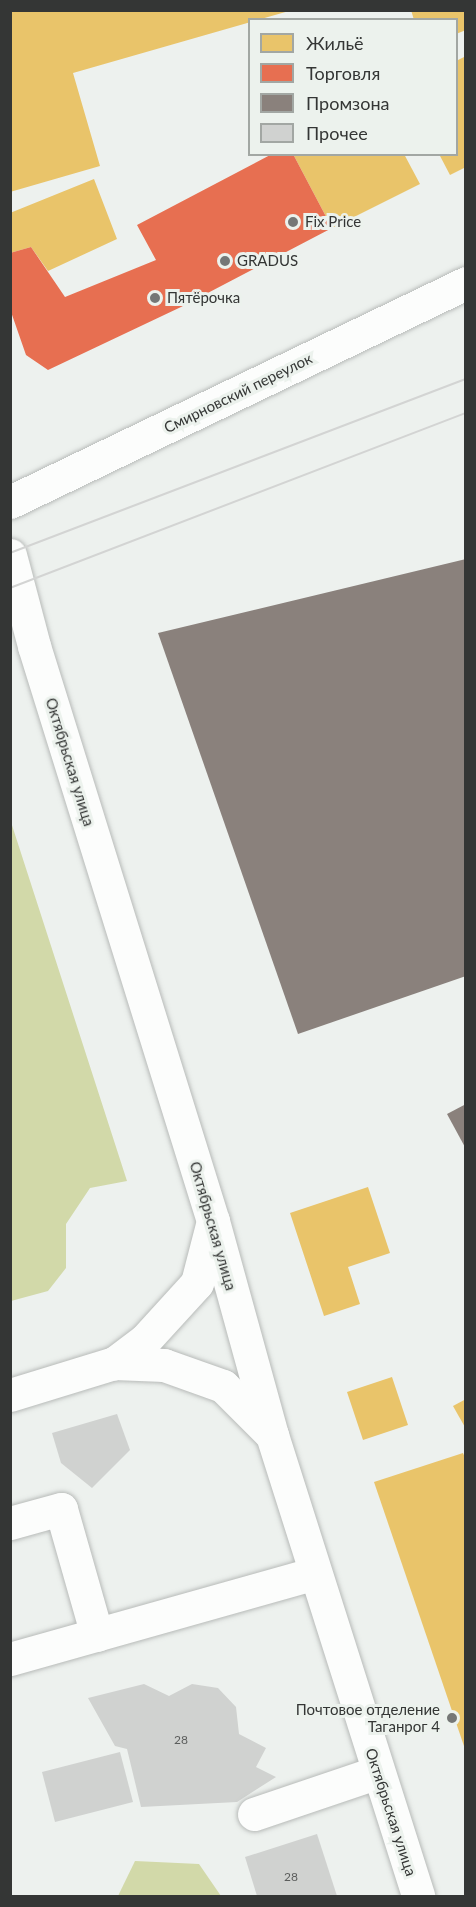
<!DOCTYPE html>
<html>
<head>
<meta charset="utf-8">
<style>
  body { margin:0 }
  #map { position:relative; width:476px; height:1907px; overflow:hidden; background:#edf1ee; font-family:Lato,sans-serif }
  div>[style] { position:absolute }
  .green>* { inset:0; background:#d2d9a9 }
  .homes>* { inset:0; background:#e9c46a }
  .shops>* { inset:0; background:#e76f51 }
  .industry>* { inset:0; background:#8a817c }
  .building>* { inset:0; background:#d0d2d0 }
  .roads { filter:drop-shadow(0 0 2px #b8bbb9) drop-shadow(0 0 2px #b8bbb9) }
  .minor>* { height:33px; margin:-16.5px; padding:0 16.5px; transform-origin:16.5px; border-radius:16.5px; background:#fcfdfc }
  .major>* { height:33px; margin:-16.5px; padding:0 16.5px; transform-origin:16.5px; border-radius:16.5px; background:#fcfdfc }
  .tram>* { height:1.5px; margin:-0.75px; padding:0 0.75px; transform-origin:0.75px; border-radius:0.75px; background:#d3d4d3 }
  .dots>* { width:16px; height:16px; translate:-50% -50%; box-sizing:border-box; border:3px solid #ecf2ed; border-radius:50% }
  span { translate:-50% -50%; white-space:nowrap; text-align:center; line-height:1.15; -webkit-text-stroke:6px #ecf2ed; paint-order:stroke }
  .number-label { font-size:12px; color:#5b5d5c }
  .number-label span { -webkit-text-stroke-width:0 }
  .poi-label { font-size:15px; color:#343635 }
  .left { translate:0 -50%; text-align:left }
  .right { translate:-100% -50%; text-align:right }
  .street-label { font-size:15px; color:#343635 }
  .frame { position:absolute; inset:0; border:12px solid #343635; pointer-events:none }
  .legend { position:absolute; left:248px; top:18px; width:210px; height:138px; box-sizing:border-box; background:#ecf2ed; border:2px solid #a2a7a3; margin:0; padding:8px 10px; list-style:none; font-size:18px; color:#343635 }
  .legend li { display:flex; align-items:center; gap:12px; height:30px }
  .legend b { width:30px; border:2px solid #a2a7a3 }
</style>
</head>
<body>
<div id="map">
  <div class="green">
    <div style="clip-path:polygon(10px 819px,127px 1181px,90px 1188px,66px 1224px,66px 1268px,48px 1291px,11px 1301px)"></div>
    <div style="clip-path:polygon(135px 1861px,199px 1864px,221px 1896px,118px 1896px)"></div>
  </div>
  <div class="homes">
    <div style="clip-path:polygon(10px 10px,289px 10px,289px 11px,73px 73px,100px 166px,10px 192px)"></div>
    <div style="clip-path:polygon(411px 10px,466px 10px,466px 30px,456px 34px,456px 20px,414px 20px)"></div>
    <div style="clip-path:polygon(466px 56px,466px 167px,450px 175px,439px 154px,456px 154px,456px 61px)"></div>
    <div style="clip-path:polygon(293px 154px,404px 154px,420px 184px,332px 228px)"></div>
    <div style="clip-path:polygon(94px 179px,117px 239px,48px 271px,31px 247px,10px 253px,10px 213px)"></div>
    <div style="clip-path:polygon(368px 1187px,390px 1253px,348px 1267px,360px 1304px,324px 1316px,290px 1213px)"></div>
    <div style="clip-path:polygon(392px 1377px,408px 1425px,363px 1440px,347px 1392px)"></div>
    <div style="clip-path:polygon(466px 1399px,466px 1429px,453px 1406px)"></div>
    <div style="clip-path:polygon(463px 1453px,466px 1460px,465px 1749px,374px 1482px)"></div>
  </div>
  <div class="shops">
    <div style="clip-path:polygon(272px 154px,293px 154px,332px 228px,181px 307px,48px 370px,26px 355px,10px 309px,10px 253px,31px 247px,65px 297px,156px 260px,137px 225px)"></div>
  </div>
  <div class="industry">
    <div style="clip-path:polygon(466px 559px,466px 976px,298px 1034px,158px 633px)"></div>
    <div style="clip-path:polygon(466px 1104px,466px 1149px,447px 1114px)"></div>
  </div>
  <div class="building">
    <div style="clip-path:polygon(117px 1414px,130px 1450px,92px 1488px,61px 1463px,52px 1433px)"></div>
    <div style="clip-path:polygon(144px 1684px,169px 1696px,192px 1684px,218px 1688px,236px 1707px,239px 1734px,266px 1748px,256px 1767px,276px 1777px,237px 1802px,141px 1807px,127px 1749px,115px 1746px,88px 1698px)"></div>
    <div style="clip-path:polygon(120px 1752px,133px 1802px,55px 1822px,42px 1772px)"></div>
    <div style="clip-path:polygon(317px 1834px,337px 1896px,257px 1896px,245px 1857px)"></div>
  </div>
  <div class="roads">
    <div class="minor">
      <div style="left:213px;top:1221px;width:222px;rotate:74.6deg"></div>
      <div style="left:272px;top:1435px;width:484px;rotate:72.4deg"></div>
      <div style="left:10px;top:1523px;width:53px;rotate:-15.4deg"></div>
      <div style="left:61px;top:1509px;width:131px;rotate:74.1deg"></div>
      <div style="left:10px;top:1659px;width:317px;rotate:-15.7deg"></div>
      <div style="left:254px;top:1814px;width:131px;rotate:-18.7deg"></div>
    </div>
    <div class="major">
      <div style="left:10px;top:502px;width:506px;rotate:-25.65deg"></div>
      <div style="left:10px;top:555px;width:94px;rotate:75.2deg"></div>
      <div style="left:34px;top:646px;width:602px;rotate:72.71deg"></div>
      <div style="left:213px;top:1221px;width:64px;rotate:104.5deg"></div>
      <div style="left:197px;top:1283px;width:77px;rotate:132.4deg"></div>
      <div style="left:145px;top:1340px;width:39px;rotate:143deg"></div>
      <div style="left:10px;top:1395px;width:109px;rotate:-17.1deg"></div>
      <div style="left:114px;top:1363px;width:50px;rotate:2.3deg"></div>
      <div style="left:164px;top:1365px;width:63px;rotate:19.6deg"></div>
      <div style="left:223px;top:1386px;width:69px;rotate:45deg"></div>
    </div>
  </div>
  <div class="tram">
    <div style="left:10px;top:553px;width:488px;rotate:-20.9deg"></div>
    <div style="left:10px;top:588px;width:488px;rotate:-21deg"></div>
  </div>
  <div class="dots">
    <div style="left:293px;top:222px;background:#757776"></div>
    <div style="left:225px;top:261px;background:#757776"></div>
    <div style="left:155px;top:298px;background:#757776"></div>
    <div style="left:452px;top:1718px;background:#757776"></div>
  </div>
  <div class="number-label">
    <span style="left:181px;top:1740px">28</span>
    <span style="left:291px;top:1877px">28</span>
  </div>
  <div class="poi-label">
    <span class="left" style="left:305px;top:222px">Fix Price</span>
    <span class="left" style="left:237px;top:261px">GRADUS</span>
    <span class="left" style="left:167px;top:298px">Пятёрочка</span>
    <span class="right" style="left:440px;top:1718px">Почтовое отделение<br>Таганрог 4</span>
  </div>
  <div class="street-label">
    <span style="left:238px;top:393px;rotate:-26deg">Смирновский переулок</span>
    <span style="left:70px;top:762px;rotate:73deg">Октябрьская улица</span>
    <span style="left:213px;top:1226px;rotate:74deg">Октябрьская улица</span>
    <span style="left:391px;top:1812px;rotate:72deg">Октябрьская улица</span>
  </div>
  <div class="frame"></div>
  <ul class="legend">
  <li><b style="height:16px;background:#e9c46a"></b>Жильё</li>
  <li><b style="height:16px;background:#e76f51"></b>Торговля</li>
  <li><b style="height:16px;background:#8a817c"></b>Промзона</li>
  <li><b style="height:16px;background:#d0d2d0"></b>Прочее</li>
  </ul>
</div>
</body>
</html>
